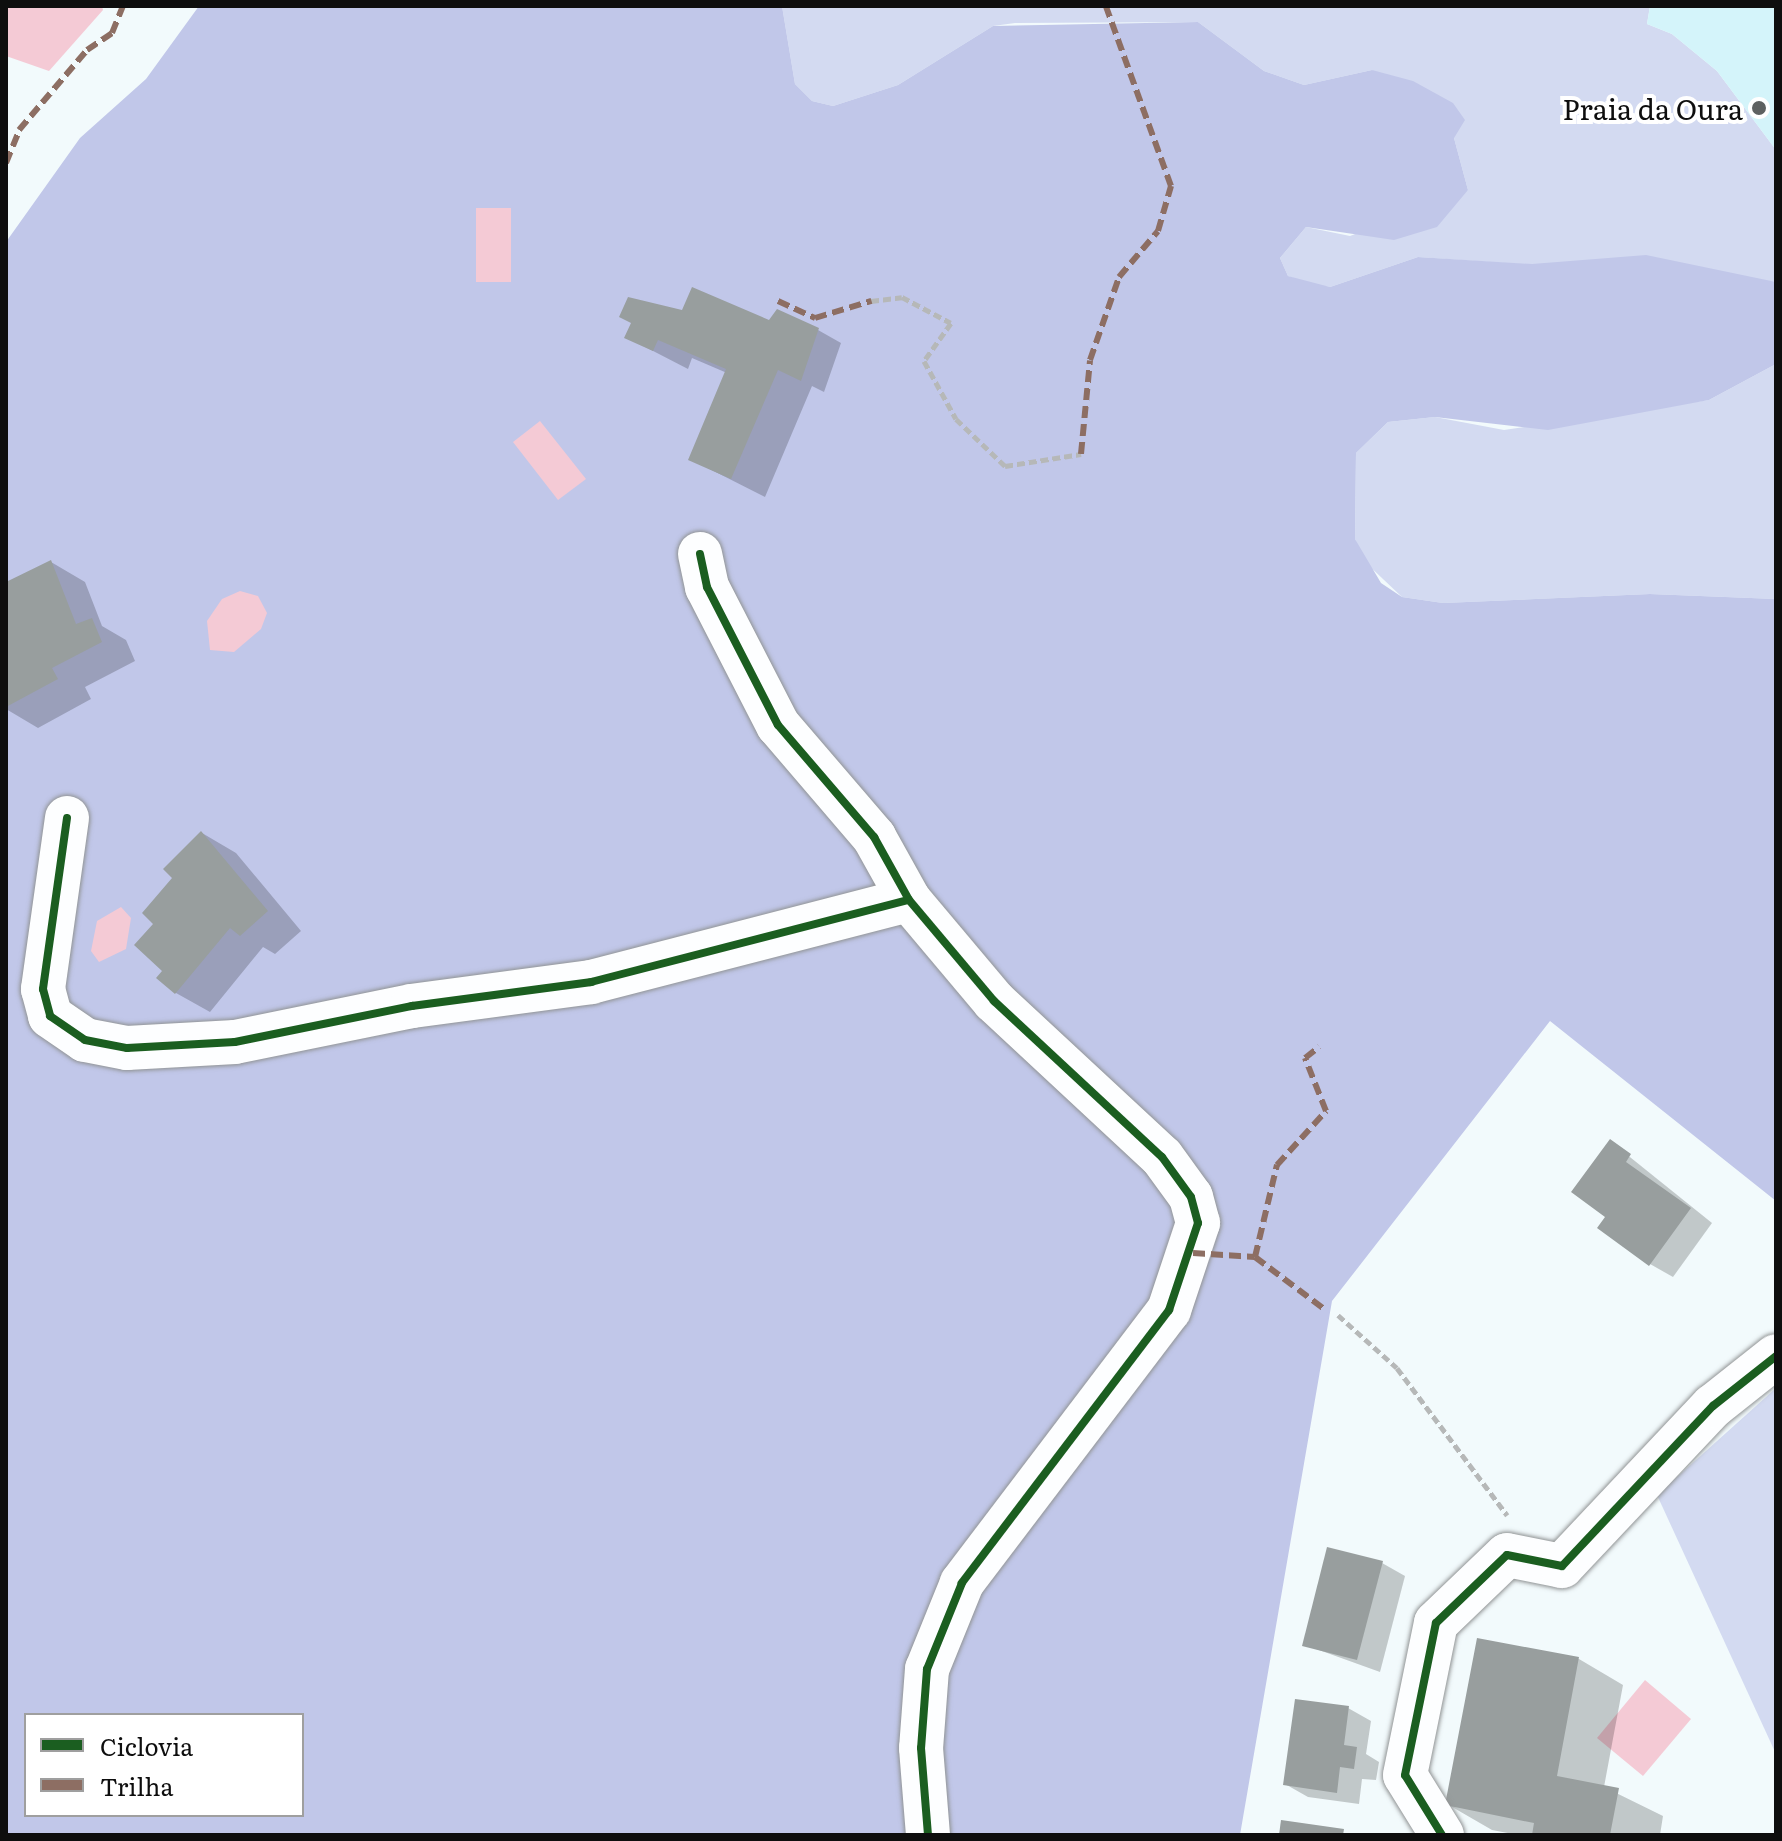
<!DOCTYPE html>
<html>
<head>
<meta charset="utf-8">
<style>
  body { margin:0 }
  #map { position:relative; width:1782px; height:1841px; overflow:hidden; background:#f2fafc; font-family:Literata,serif }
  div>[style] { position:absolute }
  .green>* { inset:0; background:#d3daf1 }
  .forest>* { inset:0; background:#c1c7e9 }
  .sand>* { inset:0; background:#d4f4fa }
  .water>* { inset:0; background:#f4cad5 }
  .shadow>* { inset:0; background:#0003 }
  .building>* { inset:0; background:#989e9e }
  .path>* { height:5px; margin-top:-2.5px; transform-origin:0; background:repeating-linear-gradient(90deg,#b6b8b8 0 8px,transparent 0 12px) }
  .roads { filter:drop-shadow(0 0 2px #919495) drop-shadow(0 0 2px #919495) }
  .minor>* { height:44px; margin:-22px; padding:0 22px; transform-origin:22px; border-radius:22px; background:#fdfeff }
  .quiet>* { height:6px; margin-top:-3px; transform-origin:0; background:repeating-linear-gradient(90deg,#8d6e63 0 12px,transparent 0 18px) }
  .cycleway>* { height:8px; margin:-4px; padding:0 4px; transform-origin:4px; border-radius:4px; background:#1b5e20 }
  .dots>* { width:22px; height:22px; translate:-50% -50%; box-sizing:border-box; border:4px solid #fff; border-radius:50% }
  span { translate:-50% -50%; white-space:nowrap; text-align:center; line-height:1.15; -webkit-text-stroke:8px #fff; paint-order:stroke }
  .poi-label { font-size:28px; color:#0e0e0e }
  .right { translate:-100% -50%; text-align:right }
  .frame { position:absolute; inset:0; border:8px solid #0e0e0e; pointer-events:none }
  .legend { position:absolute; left:24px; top:1713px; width:280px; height:104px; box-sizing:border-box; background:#fff; border:2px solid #9f9f9f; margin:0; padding:10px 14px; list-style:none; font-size:24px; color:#0e0e0e }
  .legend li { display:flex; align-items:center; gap:16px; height:40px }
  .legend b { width:40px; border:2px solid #9f9f9f }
</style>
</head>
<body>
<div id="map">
  <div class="green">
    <div style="clip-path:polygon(782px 6px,1650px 6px,1647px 24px,1672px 34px,1717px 71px,1776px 150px,1776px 282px,1418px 257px,1330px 287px,1309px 284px,1288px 276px,1280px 258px,1306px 227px,1350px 236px,1468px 190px,1454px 138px,1372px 70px,1304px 85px,1264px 71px,1198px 22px,1015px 23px,993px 26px,898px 85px,833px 106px,812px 101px,795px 84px)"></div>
    <div style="clip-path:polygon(1776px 364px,1776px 599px,1650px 594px,1443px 603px,1402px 597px,1364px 561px,1355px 539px,1356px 453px,1388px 422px,1435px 417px,1504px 430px,1709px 400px)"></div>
    <div style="clip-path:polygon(1776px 1388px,1776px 1754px,1657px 1495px)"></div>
  </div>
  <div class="forest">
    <div style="clip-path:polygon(evenodd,199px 6px,782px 6px,795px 84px,812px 101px,833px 106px,898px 85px,993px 26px,1198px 22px,1264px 71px,1304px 85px,1372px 70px,1413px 81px,1453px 103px,1465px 120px,1454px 138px,1468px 190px,1437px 227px,1394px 240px,1306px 227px,1280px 258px,1288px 276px,1330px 287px,1418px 257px,1532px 264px,1646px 255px,1776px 282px,1776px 364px,1709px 400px,1548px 430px,1435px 417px,1388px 422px,1356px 453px,1355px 539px,1381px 583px,1402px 597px,1443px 603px,1650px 594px,1776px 599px,1776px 1201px,1550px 1021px,1332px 1301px,1240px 1835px,6px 1835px,6px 242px,80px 138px,146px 79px,199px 6px,26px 1715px,302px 1715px,302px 1815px,26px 1815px,26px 1715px)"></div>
  </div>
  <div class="sand">
    <div style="clip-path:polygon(1650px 6px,1776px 6px,1776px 150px,1717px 71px,1672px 34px,1647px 24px)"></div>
  </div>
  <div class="water">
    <div style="clip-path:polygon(6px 6px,102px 6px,103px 10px,49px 71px,6px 56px)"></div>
    <div style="clip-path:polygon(476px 208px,511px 208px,511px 282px,476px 282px)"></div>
    <div style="clip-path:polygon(540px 421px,586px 479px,558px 500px,513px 442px)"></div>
    <div style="clip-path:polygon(240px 591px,258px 596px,267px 613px,261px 629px,234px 652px,210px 650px,207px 621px,222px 599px)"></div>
    <div style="clip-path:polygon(121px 907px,131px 918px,126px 949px,99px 962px,91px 951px,97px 921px)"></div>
    <div style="clip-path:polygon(1645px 1680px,1691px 1719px,1643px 1776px,1597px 1738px)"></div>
  </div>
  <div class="shadow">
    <div style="clip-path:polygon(683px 313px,818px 330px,841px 343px,824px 392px,812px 386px,765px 497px,690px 459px,727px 373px,692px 358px,688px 369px,626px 337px)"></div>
    <div style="clip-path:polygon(51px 562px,85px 582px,102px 626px,126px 640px,135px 661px,85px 687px,91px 699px,38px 728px,6px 709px,6px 585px)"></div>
    <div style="clip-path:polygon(202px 833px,236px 853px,301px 931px,275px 954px,263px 947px,210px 1012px,176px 993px,156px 924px)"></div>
    <div style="clip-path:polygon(1610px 1141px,1712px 1223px,1673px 1277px,1650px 1264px,1608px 1217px)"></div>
    <div style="clip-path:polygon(1382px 1563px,1405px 1576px,1380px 1672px,1305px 1645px)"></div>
    <div style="clip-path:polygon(1478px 1640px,1579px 1659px,1623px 1685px,1604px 1787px,1663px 1816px,1660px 1835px,1518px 1835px,1492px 1830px,1447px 1804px)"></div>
    <div style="clip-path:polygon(1348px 1708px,1371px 1721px,1366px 1754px,1379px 1762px,1376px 1780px,1362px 1779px,1359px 1804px,1308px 1797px,1285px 1784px)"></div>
  </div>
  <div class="building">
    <div style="clip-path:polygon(692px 287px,769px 320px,777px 309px,819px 328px,801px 381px,778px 370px,731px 479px,688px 460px,726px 369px,658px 340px,653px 351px,624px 338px,631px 323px,619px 317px,628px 297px,682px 310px)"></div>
    <div style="clip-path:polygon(51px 560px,76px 624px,92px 618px,102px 642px,52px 668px,58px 679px,6px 707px,6px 582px)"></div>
    <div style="clip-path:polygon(201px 831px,268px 911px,240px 936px,230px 928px,175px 994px,156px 978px,162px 971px,134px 945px,153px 924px,142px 913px,172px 878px,163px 869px)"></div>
    <div style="clip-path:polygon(1610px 1139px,1631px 1154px,1626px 1162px,1691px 1208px,1649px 1266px,1597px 1228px,1605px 1217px,1571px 1192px)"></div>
    <div style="clip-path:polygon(1327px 1547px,1383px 1561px,1357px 1660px,1302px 1646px)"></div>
    <div style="clip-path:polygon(1477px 1638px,1579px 1657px,1557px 1776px,1619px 1788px,1610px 1835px,1532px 1835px,1534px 1823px,1445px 1805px)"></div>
    <div style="clip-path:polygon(1295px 1699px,1349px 1706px,1344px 1745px,1357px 1747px,1354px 1769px,1340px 1767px,1337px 1793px,1283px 1785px)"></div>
    <div style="clip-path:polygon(1281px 1820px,1344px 1829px,1343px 1835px,1279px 1835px)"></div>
  </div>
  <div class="path">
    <div style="left:871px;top:301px;width:31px;rotate:-7deg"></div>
    <div style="left:902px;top:297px;width:55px;rotate:28deg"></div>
    <div style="left:951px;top:323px;width:47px;rotate:125.4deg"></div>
    <div style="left:924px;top:361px;width:66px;rotate:61.1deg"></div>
    <div style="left:956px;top:419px;width:68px;rotate:43.8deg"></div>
    <div style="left:1005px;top:466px;width:77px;rotate:-9deg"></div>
    <div style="left:1338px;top:1315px;width:79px;rotate:41.9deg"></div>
    <div style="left:1397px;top:1368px;width:184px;rotate:53.2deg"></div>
  </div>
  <div class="roads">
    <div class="minor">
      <div style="left:700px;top:554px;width:34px;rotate:78deg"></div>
      <div style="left:707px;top:587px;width:155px;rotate:62.8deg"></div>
      <div style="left:778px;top:725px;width:148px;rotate:49.4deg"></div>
      <div style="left:874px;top:837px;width:72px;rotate:60.9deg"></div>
      <div style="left:909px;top:900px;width:132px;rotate:49.9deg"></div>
      <div style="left:994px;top:1001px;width:229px;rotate:42.9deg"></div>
      <div style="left:1162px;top:1157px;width:49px;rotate:54.1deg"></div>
      <div style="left:1191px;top:1197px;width:27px;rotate:75deg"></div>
      <div style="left:1198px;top:1223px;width:92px;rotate:108.4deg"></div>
      <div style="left:1169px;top:1310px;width:343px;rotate:127.2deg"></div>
      <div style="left:962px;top:1583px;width:93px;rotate:112.1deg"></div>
      <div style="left:927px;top:1669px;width:79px;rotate:94.3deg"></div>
      <div style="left:921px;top:1748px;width:87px;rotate:85.4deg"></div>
      <div style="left:67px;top:818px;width:173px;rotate:98deg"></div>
      <div style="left:43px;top:989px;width:28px;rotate:75deg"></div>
      <div style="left:50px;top:1016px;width:42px;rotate:34.4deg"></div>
      <div style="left:85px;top:1040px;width:43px;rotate:10.8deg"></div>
      <div style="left:127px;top:1048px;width:108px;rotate:-3.2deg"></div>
      <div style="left:235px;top:1042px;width:181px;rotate:-11.5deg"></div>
      <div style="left:412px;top:1006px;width:181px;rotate:-7.6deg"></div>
      <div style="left:591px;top:982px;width:328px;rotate:-14.5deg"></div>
      <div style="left:1442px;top:1835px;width:70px;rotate:-121.7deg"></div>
      <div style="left:1405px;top:1775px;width:155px;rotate:-78.5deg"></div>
      <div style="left:1436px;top:1623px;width:98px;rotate:-43.8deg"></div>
      <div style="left:1507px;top:1555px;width:56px;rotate:11.3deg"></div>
      <div style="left:1562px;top:1566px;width:220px;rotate:-46.7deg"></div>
      <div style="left:1713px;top:1406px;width:80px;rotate:-38.4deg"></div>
    </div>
  </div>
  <div class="quiet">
    <div style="left:6px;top:163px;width:35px;rotate:-68deg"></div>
    <div style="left:19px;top:130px;width:105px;rotate:-49.6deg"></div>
    <div style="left:87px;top:50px;width:30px;rotate:-34deg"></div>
    <div style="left:112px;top:33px;width:29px;rotate:-68deg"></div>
    <div style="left:778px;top:301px;width:41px;rotate:24.7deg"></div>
    <div style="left:815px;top:318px;width:59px;rotate:-16.9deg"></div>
    <div style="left:1081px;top:454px;width:94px;rotate:-84.5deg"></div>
    <div style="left:1090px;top:360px;width:88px;rotate:-70.7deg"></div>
    <div style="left:1119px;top:277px;width:60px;rotate:-49.7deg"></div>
    <div style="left:1158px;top:231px;width:47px;rotate:-73.9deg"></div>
    <div style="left:1171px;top:186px;width:191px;rotate:-109.9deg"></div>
    <div style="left:1193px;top:1253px;width:62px;rotate:3.7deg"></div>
    <div style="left:1255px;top:1257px;width:85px;rotate:36.9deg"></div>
    <div style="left:1255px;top:1257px;width:95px;rotate:-76.6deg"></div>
    <div style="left:1277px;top:1165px;width:73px;rotate:-47.8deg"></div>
    <div style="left:1326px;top:1111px;width:57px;rotate:-111.6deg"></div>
    <div style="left:1305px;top:1058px;width:18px;rotate:-38deg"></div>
  </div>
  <div class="cycleway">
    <div style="left:700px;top:554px;width:34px;rotate:78deg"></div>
    <div style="left:707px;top:587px;width:155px;rotate:62.8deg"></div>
    <div style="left:778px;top:725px;width:148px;rotate:49.4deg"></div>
    <div style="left:874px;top:837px;width:72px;rotate:60.9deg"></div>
    <div style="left:909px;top:900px;width:132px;rotate:49.9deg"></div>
    <div style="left:994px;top:1001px;width:229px;rotate:42.9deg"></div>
    <div style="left:1162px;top:1157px;width:49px;rotate:54.1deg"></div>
    <div style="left:1191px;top:1197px;width:27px;rotate:75deg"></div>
    <div style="left:1198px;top:1223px;width:92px;rotate:108.4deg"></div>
    <div style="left:1169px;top:1310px;width:343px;rotate:127.2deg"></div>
    <div style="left:962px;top:1583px;width:93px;rotate:112.1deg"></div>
    <div style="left:927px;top:1669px;width:79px;rotate:94.3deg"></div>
    <div style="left:921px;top:1748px;width:87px;rotate:85.4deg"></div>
    <div style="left:67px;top:818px;width:173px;rotate:98deg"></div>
    <div style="left:43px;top:989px;width:28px;rotate:75deg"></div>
    <div style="left:50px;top:1016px;width:42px;rotate:34.4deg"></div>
    <div style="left:85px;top:1040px;width:43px;rotate:10.8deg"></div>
    <div style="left:127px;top:1048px;width:108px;rotate:-3.2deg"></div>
    <div style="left:235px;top:1042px;width:181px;rotate:-11.5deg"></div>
    <div style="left:412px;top:1006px;width:181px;rotate:-7.6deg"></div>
    <div style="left:591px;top:982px;width:328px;rotate:-14.5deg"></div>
    <div style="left:1442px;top:1835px;width:70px;rotate:-121.7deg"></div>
    <div style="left:1405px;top:1775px;width:155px;rotate:-78.5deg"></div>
    <div style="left:1436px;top:1623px;width:98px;rotate:-43.8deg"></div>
    <div style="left:1507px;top:1555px;width:56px;rotate:11.3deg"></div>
    <div style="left:1562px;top:1566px;width:220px;rotate:-46.7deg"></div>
    <div style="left:1713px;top:1406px;width:80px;rotate:-38.4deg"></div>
  </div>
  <div class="dots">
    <div style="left:1759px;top:108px;background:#5e6161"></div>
  </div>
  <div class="poi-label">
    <span class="right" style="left:1743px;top:108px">Praia da Oura</span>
  </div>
  <div class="frame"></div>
  <ul class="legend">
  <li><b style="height:10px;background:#1b5e20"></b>Ciclovia</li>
  <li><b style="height:10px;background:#8d6e63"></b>Trilha</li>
  </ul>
</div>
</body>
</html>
